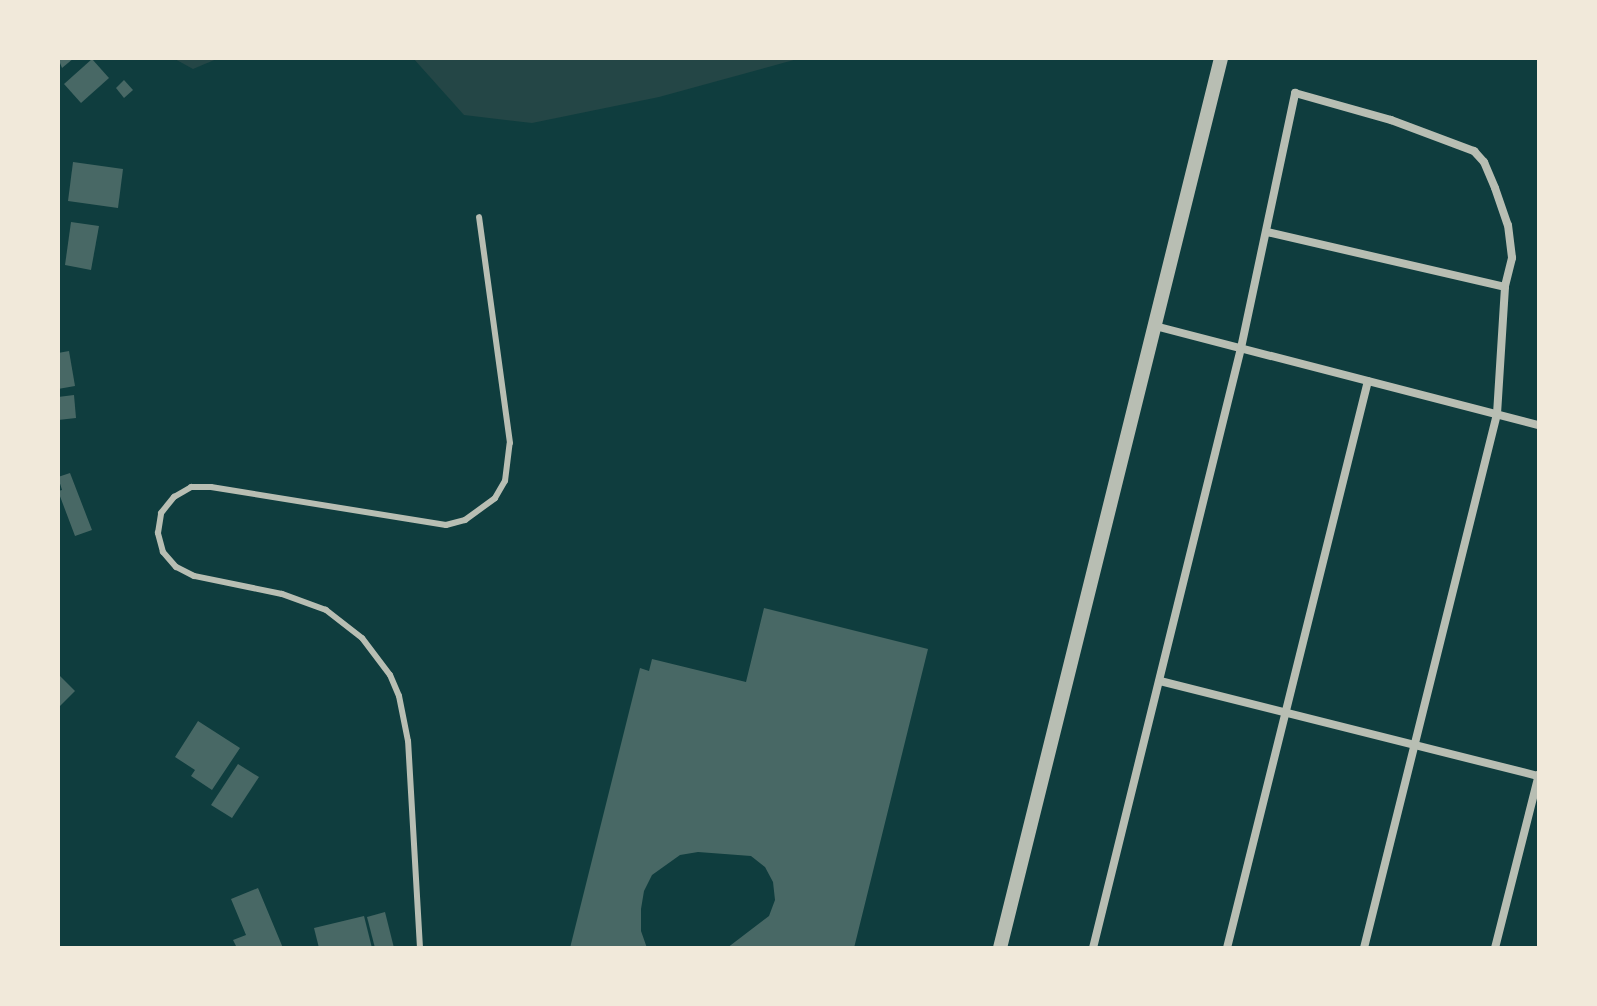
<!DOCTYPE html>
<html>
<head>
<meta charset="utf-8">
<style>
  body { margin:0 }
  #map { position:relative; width:1597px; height:1006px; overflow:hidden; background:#0f3d3e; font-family:"Sofia Sans Condensed",sans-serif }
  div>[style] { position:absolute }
  .green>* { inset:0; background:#244646 }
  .building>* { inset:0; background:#486865 }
  .service>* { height:6px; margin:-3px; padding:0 3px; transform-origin:3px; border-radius:3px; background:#b8beb3 }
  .minor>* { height:8px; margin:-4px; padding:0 4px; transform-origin:4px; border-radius:4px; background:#b8beb3 }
  .tertiary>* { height:14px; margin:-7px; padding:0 7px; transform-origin:7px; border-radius:7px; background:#b8beb3 }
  span { translate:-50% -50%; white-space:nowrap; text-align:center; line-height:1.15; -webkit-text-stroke:8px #f1e9da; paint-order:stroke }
  .frame { position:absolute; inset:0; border:60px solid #f1e9da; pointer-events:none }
</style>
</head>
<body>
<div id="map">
  <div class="green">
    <div style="clip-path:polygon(173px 58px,219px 58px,193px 69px)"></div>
    <div style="clip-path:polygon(413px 58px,801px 58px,659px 97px,532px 123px,464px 115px)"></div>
  </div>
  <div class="building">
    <div style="clip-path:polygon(58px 58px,74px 58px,62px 68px)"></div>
    <div style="clip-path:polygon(92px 59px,109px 78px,81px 103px,64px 84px)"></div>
    <div style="clip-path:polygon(124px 80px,133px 90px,124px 98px,116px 88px)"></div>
    <div style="clip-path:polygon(73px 162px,123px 169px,118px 208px,68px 201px)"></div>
    <div style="clip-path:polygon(71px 222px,99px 226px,91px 270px,65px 265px)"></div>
    <div style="clip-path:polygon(69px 351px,75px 386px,58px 389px,58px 353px)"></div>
    <div style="clip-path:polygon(74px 395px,76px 418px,58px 420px,58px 397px)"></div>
    <div style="clip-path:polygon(70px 473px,92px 530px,75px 536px,58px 491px,62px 490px,58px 477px)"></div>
    <div style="clip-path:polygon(764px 608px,928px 649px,854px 948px,727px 948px,769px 916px,775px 900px,773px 882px,765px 867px,751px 856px,698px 852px,680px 855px,652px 875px,644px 891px,641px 909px,641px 931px,647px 948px,570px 948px,640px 668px,649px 671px,652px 659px,746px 682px)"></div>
    <div style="clip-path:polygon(58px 674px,75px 691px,58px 708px)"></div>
    <div style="clip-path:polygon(198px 721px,240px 748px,212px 790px,191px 776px,195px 770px,175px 757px)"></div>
    <div style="clip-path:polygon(238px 764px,259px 777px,232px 818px,211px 805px)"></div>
    <div style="clip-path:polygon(258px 888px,283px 948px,237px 948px,233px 940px,246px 935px,231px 899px)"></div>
    <div style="clip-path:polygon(385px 912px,394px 948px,375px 948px,367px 917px)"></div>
    <div style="clip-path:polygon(364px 916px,372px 948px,319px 948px,314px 928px)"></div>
  </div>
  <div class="service">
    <div style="left:420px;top:948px;width:207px;rotate:-93.3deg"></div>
    <div style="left:408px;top:741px;width:46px;rotate:-101.3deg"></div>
    <div style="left:399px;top:696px;width:23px;rotate:-113deg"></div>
    <div style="left:390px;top:675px;width:46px;rotate:-127.1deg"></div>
    <div style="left:362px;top:638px;width:46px;rotate:-142.1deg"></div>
    <div style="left:326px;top:610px;width:47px;rotate:-160deg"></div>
    <div style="left:282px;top:594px;width:90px;rotate:-168.4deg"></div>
    <div style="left:194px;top:576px;width:20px;rotate:-153deg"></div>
    <div style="left:176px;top:567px;width:20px;rotate:-131deg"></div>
    <div style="left:163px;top:552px;width:20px;rotate:-105deg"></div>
    <div style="left:158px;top:533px;width:20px;rotate:-81deg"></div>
    <div style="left:161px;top:513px;width:21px;rotate:-51deg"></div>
    <div style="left:174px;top:497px;width:20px;rotate:-30deg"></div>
    <div style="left:191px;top:487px;width:20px"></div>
    <div style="left:211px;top:487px;width:238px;rotate:9.2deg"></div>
    <div style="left:446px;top:525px;width:20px;rotate:-15deg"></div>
    <div style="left:465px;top:520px;width:37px;rotate:-36deg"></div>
    <div style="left:495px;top:498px;width:20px;rotate:-60deg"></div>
    <div style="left:505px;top:481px;width:38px;rotate:-83deg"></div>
    <div style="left:510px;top:443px;width:228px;rotate:-97.8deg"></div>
  </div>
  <div class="minor">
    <div style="left:1267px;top:232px;width:244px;rotate:13deg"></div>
    <div style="left:1155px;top:326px;width:397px;rotate:14.5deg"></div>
    <div style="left:1160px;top:681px;width:390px;rotate:14.1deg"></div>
    <div style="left:1093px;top:948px;width:618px;rotate:-76.14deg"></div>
    <div style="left:1241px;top:348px;width:261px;rotate:-78deg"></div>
    <div style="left:1295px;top:93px;width:100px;rotate:15.7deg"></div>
    <div style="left:1391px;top:120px;width:89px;rotate:20.5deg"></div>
    <div style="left:1474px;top:151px;width:15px;rotate:48deg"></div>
    <div style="left:1484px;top:162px;width:28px;rotate:67deg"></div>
    <div style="left:1495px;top:188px;width:39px;rotate:71deg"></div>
    <div style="left:1508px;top:225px;width:33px;rotate:83deg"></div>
    <div style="left:1512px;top:258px;width:30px;rotate:104deg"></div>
    <div style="left:1505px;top:287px;width:127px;rotate:93.6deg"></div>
    <div style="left:1497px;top:414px;width:550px;rotate:103.99deg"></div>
    <div style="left:1227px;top:948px;width:584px;rotate:-76.04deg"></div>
    <div style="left:1495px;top:948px;width:179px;rotate:-75.8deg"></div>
  </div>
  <div class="tertiary">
    <div style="left:1000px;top:948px;width:917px;rotate:-76.05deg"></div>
  </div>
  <div class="frame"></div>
</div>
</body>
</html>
